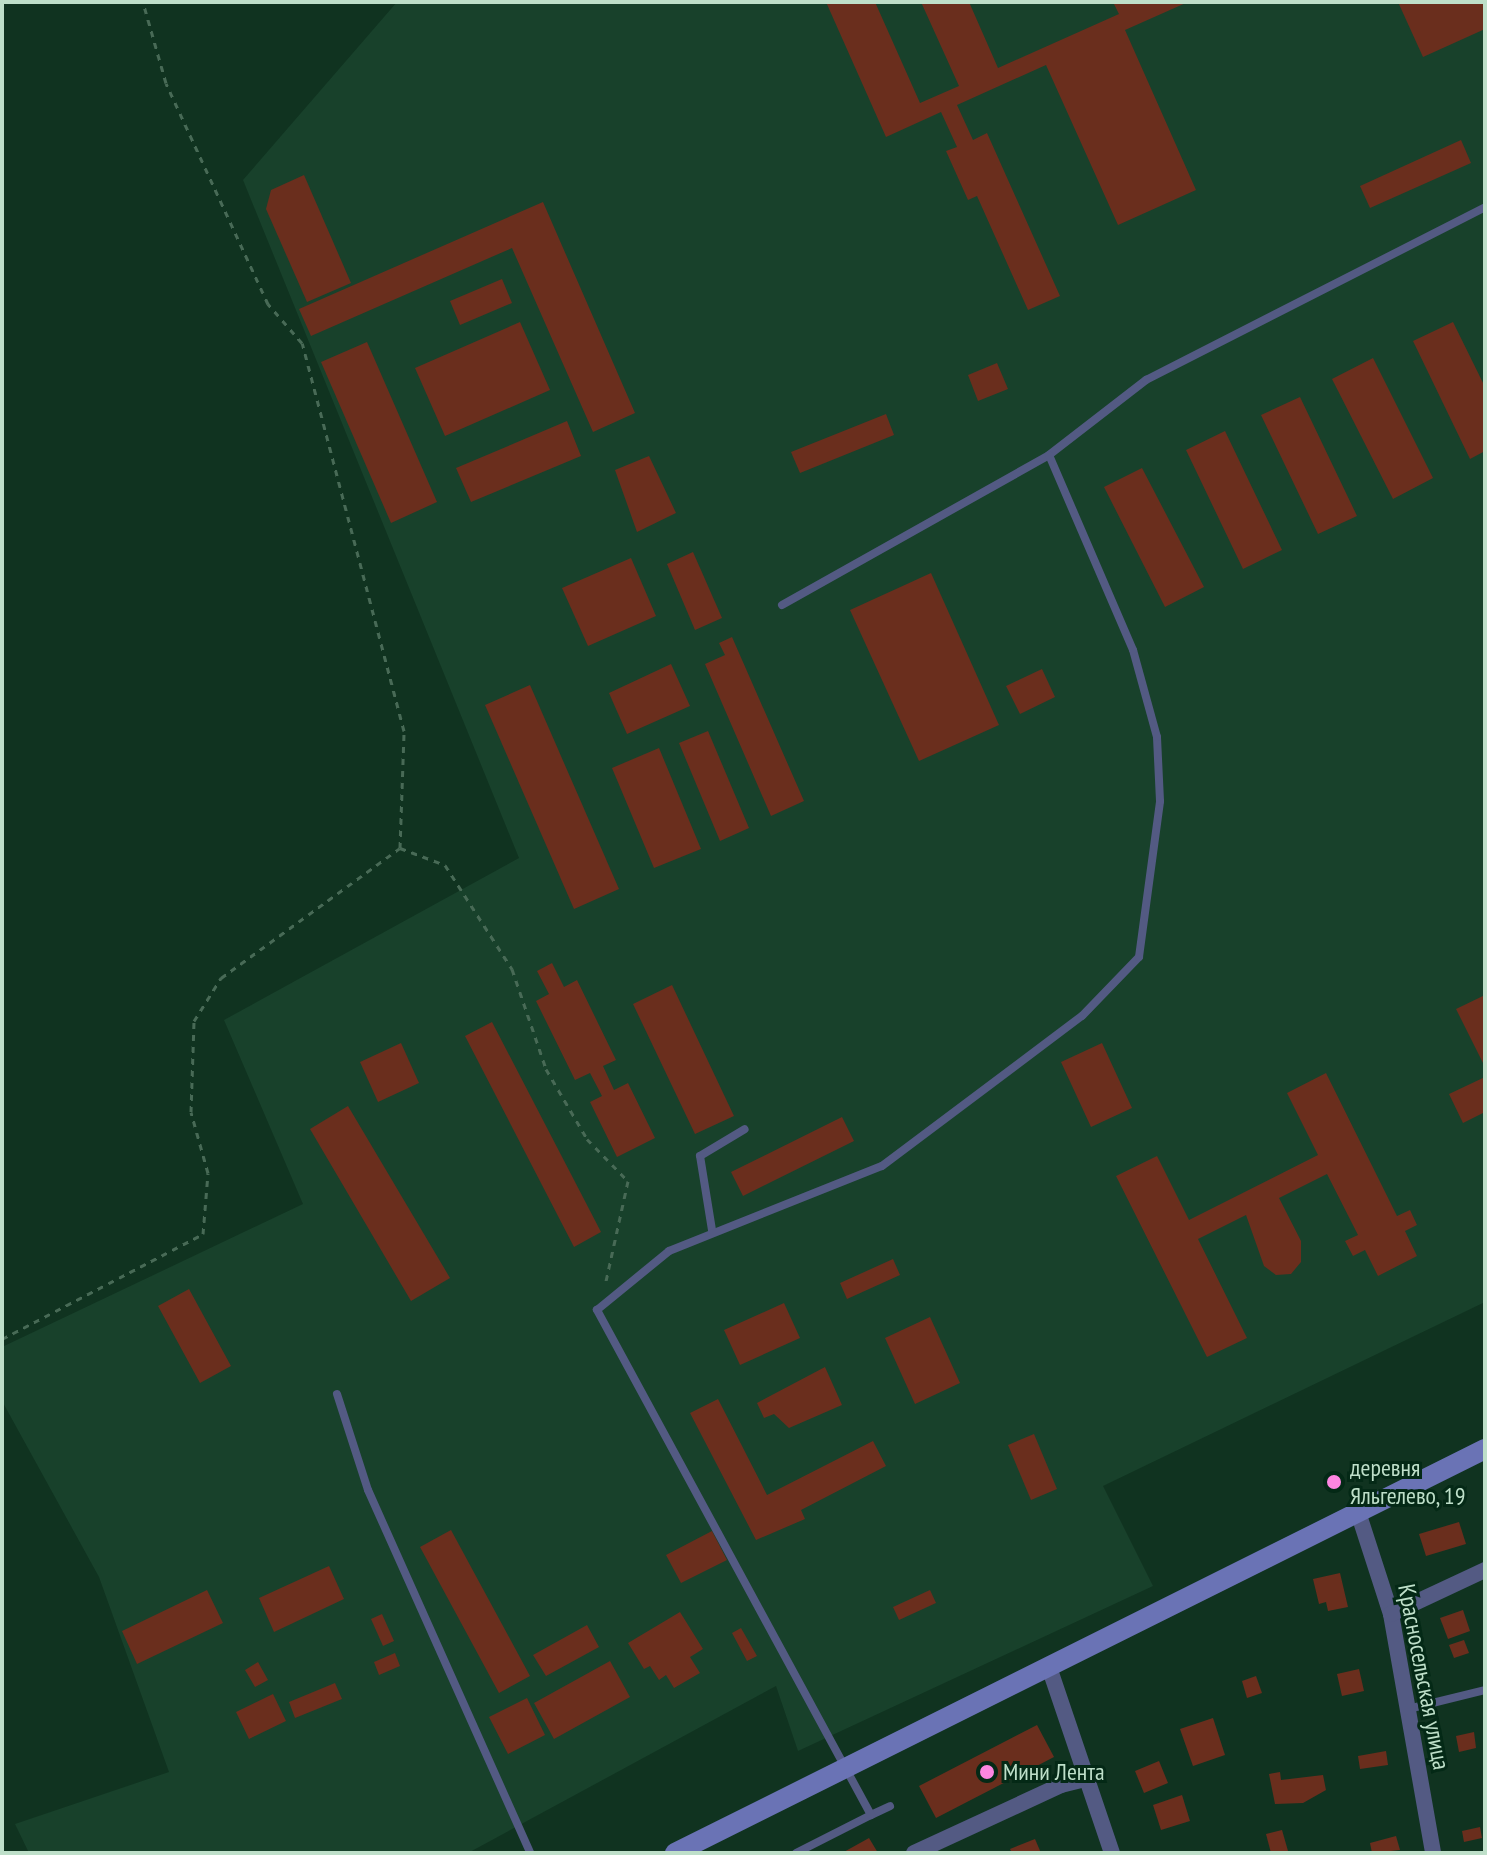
<!DOCTYPE html>
<html>
<head>
<meta charset="utf-8">
<style>
  body { margin:0 }
  #map { position:relative; width:1487px; height:1855px; overflow:hidden; background:#103320; font-family:"PT Sans Narrow",sans-serif }
  div>[style] { position:absolute }
  .built>* { inset:0; background:#18412b }
  .building>* { inset:0; background:#6a2e1d }
  .path>* { height:3px; margin-top:-1.5px; transform-origin:0; background:repeating-linear-gradient(90deg,#486a56 0 6px,transparent 0 12px) }
  .lane>* { height:8px; margin:-4px; padding:0 4px; transform-origin:4px; border-radius:4px; background:#535a83 }
  .street>* { height:16px; margin:-8px; padding:0 8px; transform-origin:8px; border-radius:8px; background:#535a83 }
  .secondary>* { height:20px; margin:-10px; padding:0 10px; transform-origin:10px; border-radius:10px; background:#6a73b5 }
  .dots>* { width:22px; height:22px; translate:-50% -50%; box-sizing:border-box; border:4px solid #042916; border-radius:50% }
  span { translate:-50% -50%; white-space:nowrap; text-align:center; line-height:1.15; -webkit-text-stroke:6px #042916; paint-order:stroke }
  .poi-label { font-size:24px; color:#bedfc9 }
  .left { translate:0 -50%; text-align:left }
  .street-label { font-size:24px; color:#bedfc9 }
  .frame { position:absolute; inset:0; border:4px solid #bedfc9; pointer-events:none }
</style>
</head>
<body>
<div id="map">
  <div class="built">
    <div style="clip-path:polygon(397px 2px,1485px 2px,1485px 1302px,1103px 1486px,1153px 1586px,798px 1751px,776px 1686px,468px 1853px,29px 1853px,15px 1824px,169px 1772px,99px 1577px,2px 1401px,2px 1347px,303px 1204px,224px 1020px,519px 858px,243px 180px)"></div>
  </div>
  <div class="building">
    <div style="clip-path:polygon(826px 2px,875px 2px,920px 103px,959px 86px,921px 2px,969px 2px,998px 68px,1119px 14px,1113px 2px,1188px 2px,1125px 30px,1196px 190px,1118px 225px,1046px 65px,957px 105px,973px 140px,987px 133px,1060px 296px,1028px 310px,977px 196px,968px 200px,946px 151px,957px 147px,941px 112px,886px 137px)"></div>
    <div style="clip-path:polygon(1398px 2px,1485px 2px,1485px 29px,1423px 57px)"></div>
    <div style="clip-path:polygon(1461px 140px,1471px 163px,1370px 208px,1360px 186px)"></div>
    <div style="clip-path:polygon(304px 175px,351px 283px,307px 302px,266px 209px,271px 190px)"></div>
    <div style="clip-path:polygon(543px 202px,635px 413px,593px 432px,512px 248px,311px 336px,299px 309px)"></div>
    <div style="clip-path:polygon(502px 279px,512px 303px,460px 325px,450px 301px)"></div>
    <div style="clip-path:polygon(520px 322px,550px 390px,445px 436px,415px 368px)"></div>
    <div style="clip-path:polygon(1453px 322px,1485px 387px,1485px 451px,1470px 459px,1413px 341px)"></div>
    <div style="clip-path:polygon(367px 342px,437px 502px,391px 523px,321px 362px)"></div>
    <div style="clip-path:polygon(1373px 358px,1433px 478px,1393px 499px,1332px 379px)"></div>
    <div style="clip-path:polygon(997px 363px,1008px 389px,978px 401px,968px 375px)"></div>
    <div style="clip-path:polygon(1300px 397px,1357px 516px,1318px 534px,1261px 415px)"></div>
    <div style="clip-path:polygon(886px 414px,894px 435px,800px 473px,791px 452px)"></div>
    <div style="clip-path:polygon(567px 421px,581px 456px,471px 502px,456px 468px)"></div>
    <div style="clip-path:polygon(1225px 431px,1282px 550px,1243px 569px,1186px 450px)"></div>
    <div style="clip-path:polygon(649px 456px,676px 513px,637px 532px,615px 470px)"></div>
    <div style="clip-path:polygon(1142px 468px,1204px 587px,1165px 607px,1104px 487px)"></div>
    <div style="clip-path:polygon(693px 552px,722px 618px,695px 630px,667px 564px)"></div>
    <div style="clip-path:polygon(631px 558px,656px 616px,588px 646px,562px 588px)"></div>
    <div style="clip-path:polygon(931px 573px,999px 725px,919px 761px,850px 610px)"></div>
    <div style="clip-path:polygon(732px 637px,804px 801px,771px 816px,705px 664px,725px 655px,719px 643px)"></div>
    <div style="clip-path:polygon(671px 664px,690px 706px,627px 734px,609px 693px)"></div>
    <div style="clip-path:polygon(1042px 669px,1055px 697px,1020px 714px,1006px 686px)"></div>
    <div style="clip-path:polygon(530px 685px,619px 889px,574px 909px,485px 705px)"></div>
    <div style="clip-path:polygon(708px 731px,749px 828px,720px 841px,679px 743px)"></div>
    <div style="clip-path:polygon(659px 748px,701px 849px,654px 868px,612px 768px)"></div>
    <div style="clip-path:polygon(552px 963px,564px 987px,577px 980px,616px 1060px,603px 1066px,614px 1090px,628px 1083px,655px 1138px,617px 1157px,590px 1102px,602px 1096px,590px 1073px,575px 1080px,536px 1001px,549px 994px,537px 971px)"></div>
    <div style="clip-path:polygon(672px 985px,734px 1116px,695px 1134px,633px 1004px)"></div>
    <div style="clip-path:polygon(1485px 995px,1485px 1067px,1456px 1009px)"></div>
    <div style="clip-path:polygon(492px 1022px,601px 1232px,574px 1247px,465px 1036px)"></div>
    <div style="clip-path:polygon(401px 1043px,419px 1083px,378px 1102px,360px 1062px)"></div>
    <div style="clip-path:polygon(1102px 1043px,1132px 1108px,1091px 1127px,1061px 1062px)"></div>
    <div style="clip-path:polygon(1326px 1073px,1397px 1216px,1410px 1210px,1417px 1225px,1405px 1231px,1417px 1256px,1378px 1276px,1365px 1250px,1353px 1256px,1345px 1241px,1358px 1235px,1327px 1174px,1279px 1198px,1301px 1241px,1301px 1262px,1291px 1274px,1276px 1275px,1264px 1266px,1246px 1215px,1198px 1239px,1247px 1338px,1207px 1357px,1116px 1176px,1157px 1156px,1189px 1220px,1318px 1155px,1287px 1093px)"></div>
    <div style="clip-path:polygon(1485px 1077px,1485px 1112px,1463px 1123px,1449px 1094px)"></div>
    <div style="clip-path:polygon(348px 1106px,450px 1278px,411px 1301px,310px 1129px)"></div>
    <div style="clip-path:polygon(842px 1117px,854px 1141px,743px 1196px,731px 1172px)"></div>
    <div style="clip-path:polygon(893px 1259px,900px 1275px,847px 1299px,840px 1283px)"></div>
    <div style="clip-path:polygon(189px 1289px,231px 1366px,200px 1383px,158px 1306px)"></div>
    <div style="clip-path:polygon(784px 1303px,800px 1338px,740px 1365px,724px 1330px)"></div>
    <div style="clip-path:polygon(930px 1317px,960px 1383px,915px 1404px,885px 1338px)"></div>
    <div style="clip-path:polygon(825px 1367px,842px 1405px,789px 1428px,774px 1414px,764px 1418px,757px 1403px)"></div>
    <div style="clip-path:polygon(718px 1399px,767px 1495px,873px 1441px,886px 1466px,801px 1510px,805px 1519px,756px 1540px,690px 1413px)"></div>
    <div style="clip-path:polygon(1034px 1434px,1057px 1489px,1031px 1500px,1008px 1445px)"></div>
    <div style="clip-path:polygon(1459px 1522px,1466px 1544px,1426px 1556px,1419px 1534px)"></div>
    <div style="clip-path:polygon(451px 1530px,530px 1676px,499px 1693px,420px 1547px)"></div>
    <div style="clip-path:polygon(712px 1531px,727px 1560px,681px 1583px,666px 1555px)"></div>
    <div style="clip-path:polygon(329px 1566px,344px 1599px,274px 1632px,259px 1598px)"></div>
    <div style="clip-path:polygon(1340px 1573px,1348px 1607px,1328px 1611px,1326px 1602px,1319px 1604px,1313px 1579px)"></div>
    <div style="clip-path:polygon(207px 1590px,223px 1623px,137px 1664px,122px 1631px)"></div>
    <div style="clip-path:polygon(930px 1590px,936px 1603px,899px 1620px,893px 1607px)"></div>
    <div style="clip-path:polygon(1463px 1610px,1470px 1631px,1448px 1639px,1440px 1618px)"></div>
    <div style="clip-path:polygon(680px 1612px,703px 1649px,690px 1657px,700px 1673px,674px 1688px,666px 1675px,659px 1680px,650px 1666px,644px 1669px,628px 1643px)"></div>
    <div style="clip-path:polygon(382px 1614px,394px 1641px,383px 1646px,371px 1619px)"></div>
    <div style="clip-path:polygon(587px 1625px,599px 1647px,546px 1676px,533px 1655px)"></div>
    <div style="clip-path:polygon(741px 1628px,757px 1656px,747px 1661px,732px 1633px)"></div>
    <div style="clip-path:polygon(1464px 1640px,1469px 1653px,1454px 1658px,1449px 1645px)"></div>
    <div style="clip-path:polygon(395px 1653px,400px 1666px,379px 1675px,374px 1662px)"></div>
    <div style="clip-path:polygon(610px 1661px,630px 1697px,554px 1739px,534px 1703px)"></div>
    <div style="clip-path:polygon(258px 1662px,268px 1680px,255px 1687px,245px 1670px)"></div>
    <div style="clip-path:polygon(1359px 1669px,1364px 1691px,1342px 1696px,1337px 1674px)"></div>
    <div style="clip-path:polygon(1256px 1676px,1262px 1693px,1247px 1698px,1242px 1681px)"></div>
    <div style="clip-path:polygon(335px 1683px,342px 1699px,295px 1718px,289px 1702px)"></div>
    <div style="clip-path:polygon(273px 1694px,286px 1721px,249px 1739px,236px 1712px)"></div>
    <div style="clip-path:polygon(527px 1698px,545px 1735px,508px 1754px,489px 1717px)"></div>
    <div style="clip-path:polygon(1213px 1718px,1225px 1755px,1193px 1766px,1180px 1729px)"></div>
    <div style="clip-path:polygon(1037px 1725px,1054px 1757px,936px 1818px,919px 1786px)"></div>
    <div style="clip-path:polygon(1474px 1732px,1476px 1748px,1459px 1752px,1456px 1736px)"></div>
    <div style="clip-path:polygon(1386px 1751px,1388px 1765px,1360px 1769px,1358px 1756px)"></div>
    <div style="clip-path:polygon(1159px 1761px,1168px 1783px,1144px 1793px,1135px 1771px)"></div>
    <div style="clip-path:polygon(1280px 1772px,1281px 1780px,1323px 1775px,1326px 1790px,1303px 1803px,1275px 1804px,1269px 1774px)"></div>
    <div style="clip-path:polygon(1182px 1795px,1190px 1821px,1161px 1830px,1153px 1805px)"></div>
    <div style="clip-path:polygon(1480px 1827px,1482px 1838px,1464px 1842px,1462px 1831px)"></div>
    <div style="clip-path:polygon(1282px 1830px,1288px 1851px,1271px 1853px,1266px 1834px)"></div>
    <div style="clip-path:polygon(1396px 1836px,1400px 1850px,1372px 1853px,1370px 1843px)"></div>
    <div style="clip-path:polygon(869px 1838px,878px 1853px,842px 1853px)"></div>
    <div style="clip-path:polygon(1035px 1839px,1041px 1853px,1012px 1853px,1010px 1849px)"></div>
  </div>
  <div class="path">
    <div style="left:400px;top:848px;width:48px;rotate:20.7deg"></div>
    <div style="left:445px;top:865px;width:124px;rotate:57.2deg"></div>
    <div style="left:512px;top:969px;width:106px;rotate:71.2deg"></div>
    <div style="left:546px;top:1069px;width:81px;rotate:59.6deg"></div>
    <div style="left:587px;top:1139px;width:59px;rotate:45.7deg"></div>
    <div style="left:628px;top:1181px;width:107px;rotate:102.4deg"></div>
    <div style="left:2px;top:1339px;width:227px;rotate:-27.6deg"></div>
    <div style="left:203px;top:1234px;width:61px;rotate:-85.3deg"></div>
    <div style="left:208px;top:1173px;width:63px;rotate:-105.6deg"></div>
    <div style="left:191px;top:1112px;width:91px;rotate:-88.1deg"></div>
    <div style="left:194px;top:1021px;width:51px;rotate:-57.9deg"></div>
    <div style="left:221px;top:978px;width:221px;rotate:-36deg"></div>
    <div style="left:400px;top:848px;width:117px;rotate:-88deg"></div>
    <div style="left:404px;top:731px;width:401px;rotate:-104.7deg"></div>
    <div style="left:302px;top:343px;width:52px;rotate:-131.1deg"></div>
    <div style="left:268px;top:304px;width:243px;rotate:-114.8deg"></div>
    <div style="left:166px;top:83px;width:84px;rotate:-105.9deg"></div>
  </div>
  <div class="lane">
    <div style="left:782px;top:605px;width:306px;rotate:-29.3deg"></div>
    <div style="left:1049px;top:455px;width:123px;rotate:-37.7deg"></div>
    <div style="left:1146px;top:380px;width:381px;rotate:-27deg"></div>
    <div style="left:712px;top:1230px;width:75px;rotate:-99.2deg"></div>
    <div style="left:700px;top:1156px;width:52px;rotate:-31deg"></div>
    <div style="left:337px;top:1394px;width:101px;rotate:72.1deg"></div>
    <div style="left:368px;top:1490px;width:398px;rotate:65.9deg"></div>
    <div style="left:1408px;top:1709px;width:79px;rotate:-13.9deg"></div>
    <div style="left:871px;top:1815px;width:21px;rotate:-25deg"></div>
    <div style="left:796px;top:1853px;width:84px;rotate:-26.9deg"></div>
    <div style="left:871px;top:1815px;width:575px;rotate:-118.48deg"></div>
    <div style="left:597px;top:1310px;width:93px;rotate:-39.3deg"></div>
    <div style="left:669px;top:1251px;width:229px;rotate:-21.8deg"></div>
    <div style="left:882px;top:1166px;width:250px;rotate:-36.9deg"></div>
    <div style="left:1082px;top:1016px;width:82px;rotate:-46deg"></div>
    <div style="left:1139px;top:957px;width:157px;rotate:-82.3deg"></div>
    <div style="left:1160px;top:801px;width:64px;rotate:-92.7deg"></div>
    <div style="left:1157px;top:737px;width:90px;rotate:-105.4deg"></div>
    <div style="left:1133px;top:650px;width:212px;rotate:-113.3deg"></div>
  </div>
  <div class="street">
    <div style="left:1358px;top:1512px;width:107px;rotate:72.1deg"></div>
    <div style="left:1391px;top:1614px;width:243px;rotate:80deg"></div>
    <div style="left:1391px;top:1614px;width:104px;rotate:-25.1deg"></div>
    <div style="left:1049px;top:1667px;width:196px;rotate:71.3deg"></div>
    <div style="left:914px;top:1853px;width:162px;rotate:-24.8deg"></div>
    <div style="left:1061px;top:1785px;width:29px;rotate:-14deg"></div>
  </div>
  <div class="secondary">
    <div style="left:675px;top:1853px;width:905px;rotate:-26.51deg"></div>
  </div>
  <div class="dots">
    <div style="left:1334px;top:1482px;background:#fd86e1"></div>
    <div style="left:987px;top:1772px;background:#fd86e1"></div>
  </div>
  <div class="poi-label">
    <span class="left" style="left:1350px;top:1482px">деревня<br>Яльгелево, 19</span>
    <span class="left" style="left:1003px;top:1772px">Мини Лента</span>
  </div>
  <div class="street-label">
    <span style="left:1424px;top:1677px;rotate:79deg">Красносельская улица</span>
  </div>
  <div class="frame"></div>
</div>
</body>
</html>
